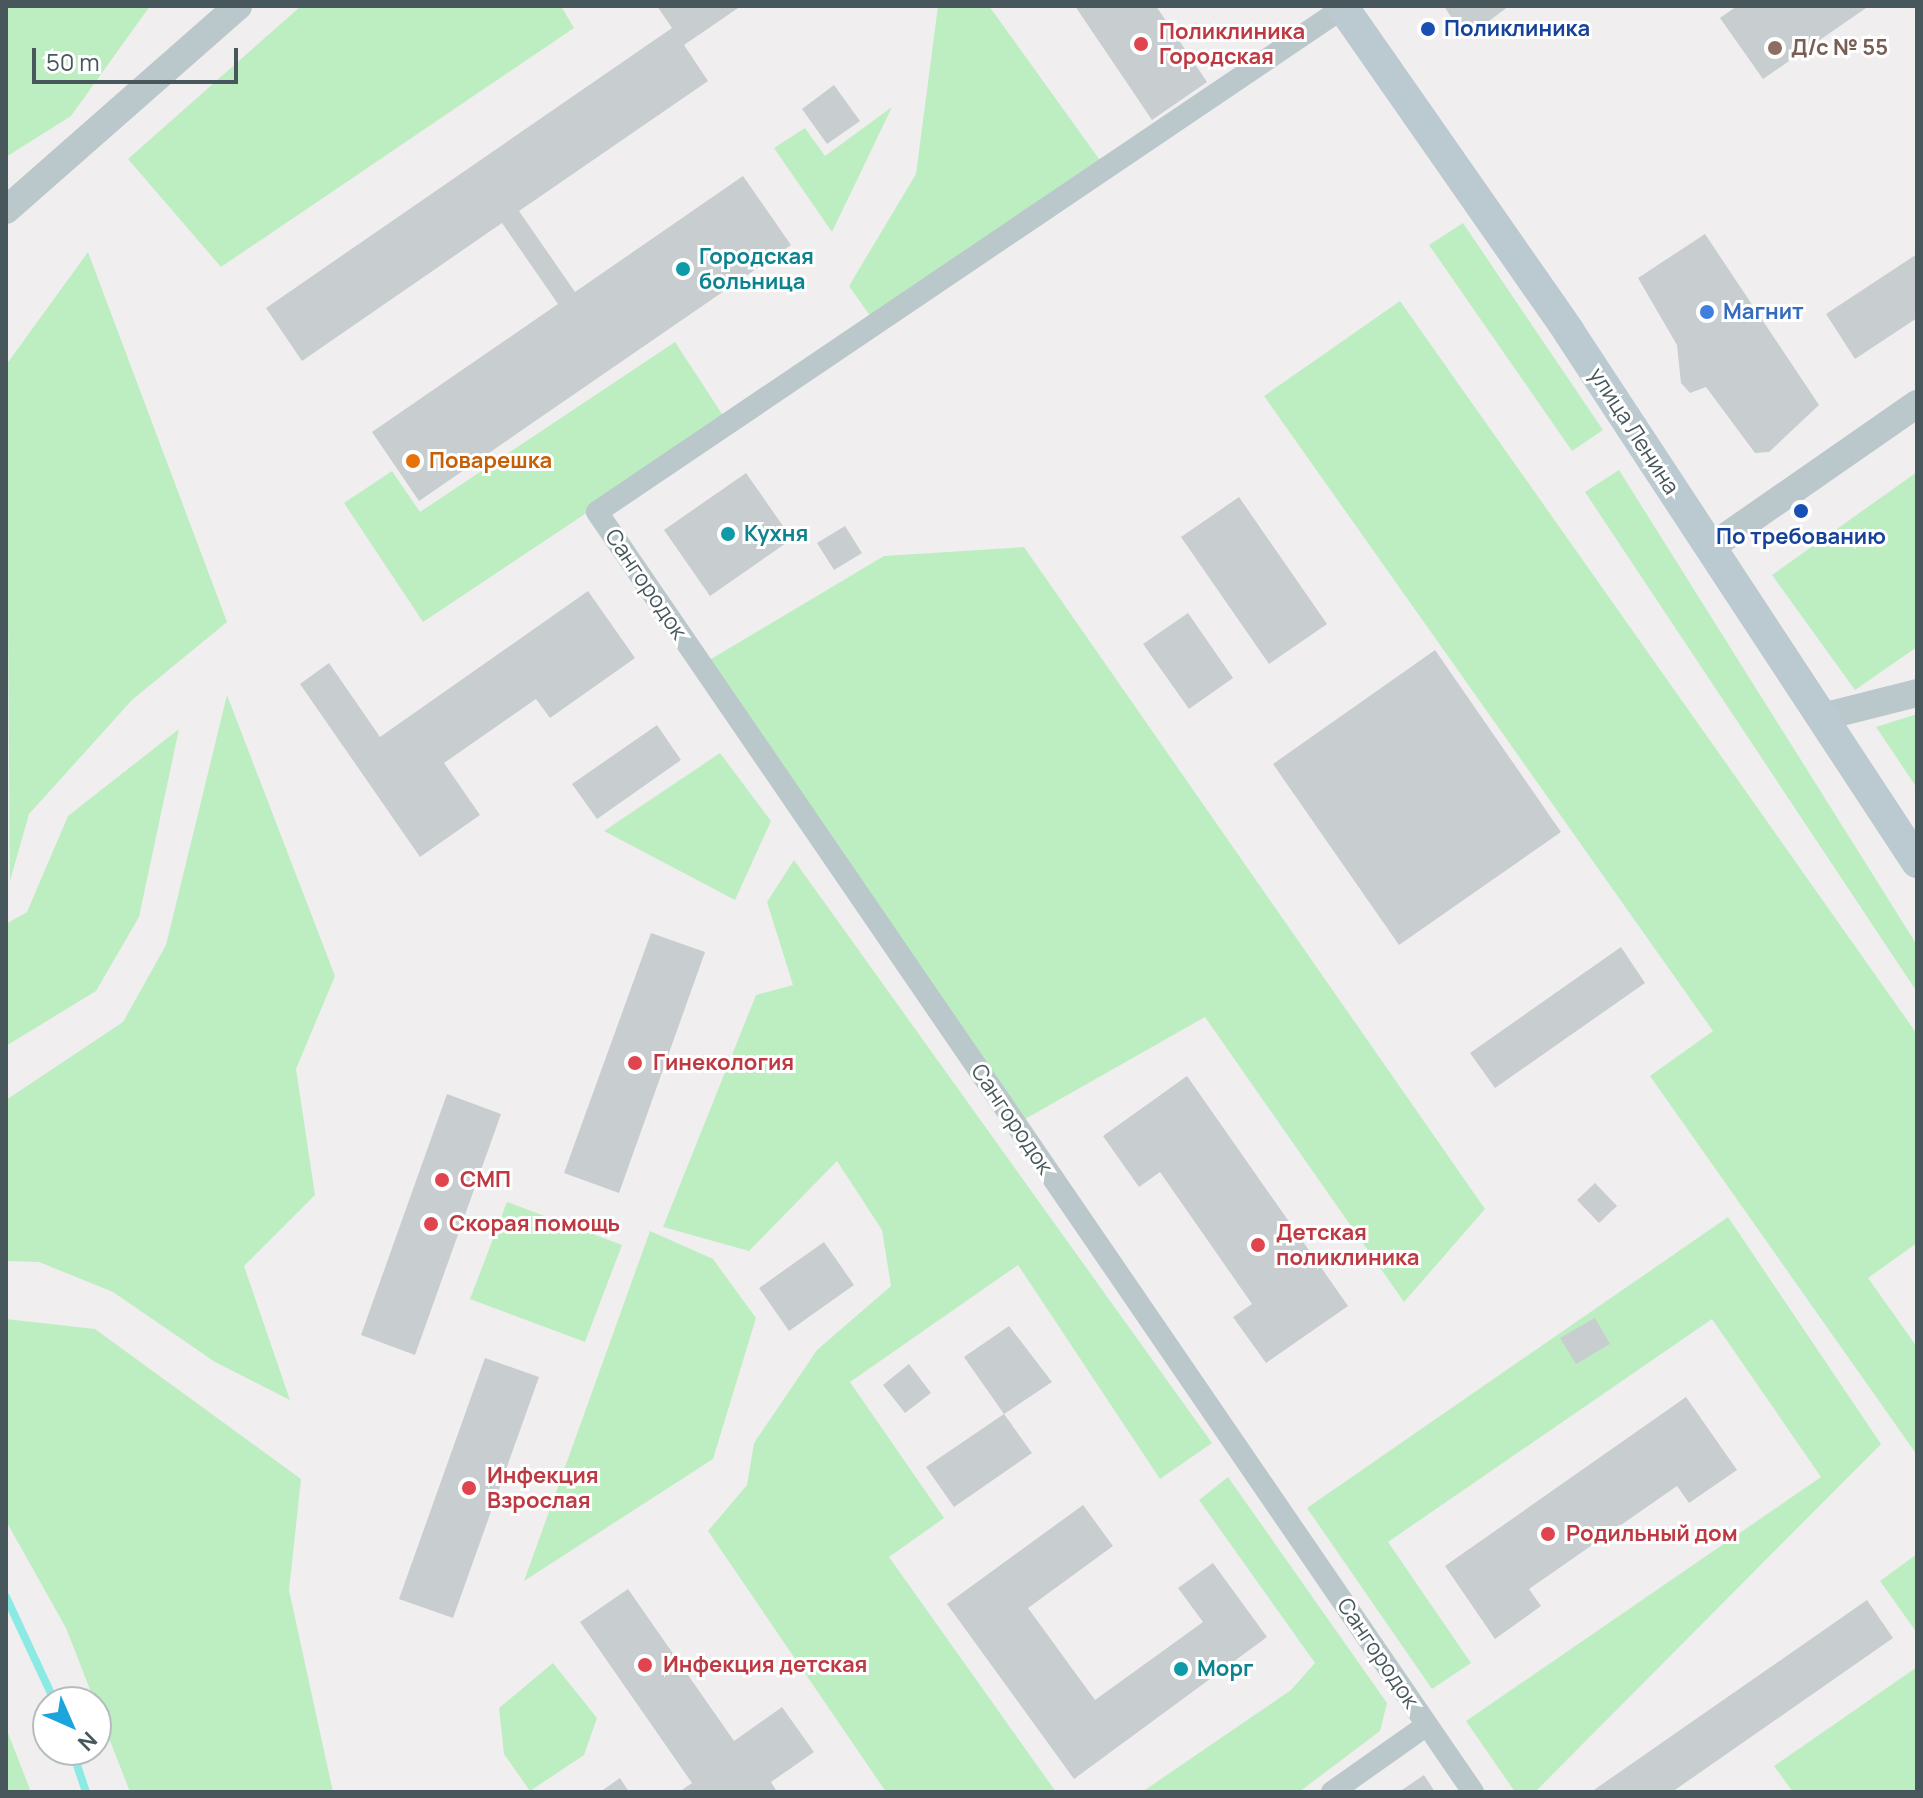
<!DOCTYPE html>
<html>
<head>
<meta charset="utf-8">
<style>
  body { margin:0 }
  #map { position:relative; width:1923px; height:1798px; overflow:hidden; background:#f1eeef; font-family:Manrope,sans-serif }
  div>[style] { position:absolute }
  .green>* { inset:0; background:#bdeec2 }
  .stream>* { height:8px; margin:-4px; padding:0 4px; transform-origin:4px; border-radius:4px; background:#8beae4 }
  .building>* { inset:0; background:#c8cdd0 }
  .minor>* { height:22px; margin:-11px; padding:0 11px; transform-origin:11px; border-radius:11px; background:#bac7cb }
  .tertiary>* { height:28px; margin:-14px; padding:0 14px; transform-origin:14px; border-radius:14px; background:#bac7cb }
  .secondary>* { height:32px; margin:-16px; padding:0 16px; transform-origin:16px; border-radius:16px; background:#bacad0 }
  .dots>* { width:22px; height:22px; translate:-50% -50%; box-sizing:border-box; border:4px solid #fff; border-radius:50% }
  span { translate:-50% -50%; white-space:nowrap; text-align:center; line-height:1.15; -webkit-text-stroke:6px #fff; paint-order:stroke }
  .transit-label { font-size:22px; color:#164399; font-weight:700 }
  .left { translate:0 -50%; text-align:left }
  .health-label { font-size:22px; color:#be3a42; font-weight:700 }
  .education-label { font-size:22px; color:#785e54; font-weight:700 }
  .culture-label { font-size:22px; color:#0d838f; font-weight:700 }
  .shop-label { font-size:22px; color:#366cbe; font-weight:700 }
  .street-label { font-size:22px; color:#47575b }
  .food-label { font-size:22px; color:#c56008; font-weight:700 }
  .frame { position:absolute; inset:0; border:8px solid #47575b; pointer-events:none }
  .north { position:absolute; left:32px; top:1686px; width:80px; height:80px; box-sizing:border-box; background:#fff; border:2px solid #b5bcbd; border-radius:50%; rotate:135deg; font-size:22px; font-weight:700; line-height:32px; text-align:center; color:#47575b }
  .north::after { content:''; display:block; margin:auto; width:28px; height:36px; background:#1ca4dc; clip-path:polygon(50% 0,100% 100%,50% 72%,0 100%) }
  .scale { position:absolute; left:32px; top:48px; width:206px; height:36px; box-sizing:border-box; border:4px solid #47575b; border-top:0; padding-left:10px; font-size:24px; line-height:28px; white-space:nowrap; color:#47575b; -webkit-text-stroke:6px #fff; paint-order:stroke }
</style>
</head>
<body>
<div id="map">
  <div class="green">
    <div style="clip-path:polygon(6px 6px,150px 6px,71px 116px,6px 157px)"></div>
    <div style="clip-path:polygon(301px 6px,561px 6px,574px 28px,221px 267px,128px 159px)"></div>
    <div style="clip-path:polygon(938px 6px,989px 6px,1102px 163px,873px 320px,849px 286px,916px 174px)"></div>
    <div style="clip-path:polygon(892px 107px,832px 232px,774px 148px,805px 128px,825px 156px)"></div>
    <div style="clip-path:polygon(1463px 223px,1603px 430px,1572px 451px,1429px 245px)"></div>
    <div style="clip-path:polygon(88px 252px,227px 622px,132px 700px,29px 814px,10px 881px,6px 365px)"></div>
    <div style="clip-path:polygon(1400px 301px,1917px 1034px,1917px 1243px,1868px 1278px,1917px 1347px,1917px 1455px,1650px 1076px,1713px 1031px,1264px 396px)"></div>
    <div style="clip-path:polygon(675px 342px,726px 420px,423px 622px,344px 503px,392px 471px,420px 512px)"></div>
    <div style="clip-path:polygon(1619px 470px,1917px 945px,1917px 992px,1585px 492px)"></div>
    <div style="clip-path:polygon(1917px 472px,1917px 647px,1855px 690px,1772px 575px)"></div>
    <div style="clip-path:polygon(1024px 547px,1485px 1209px,1404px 1302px,1205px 1017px,1018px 1123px,701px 665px,884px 556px)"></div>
    <div style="clip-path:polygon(227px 695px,335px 976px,296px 1069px,315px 1195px,244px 1266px,290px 1400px,215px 1362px,113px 1292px,39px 1262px,6px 1261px,6px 1100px,123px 1022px,166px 945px)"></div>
    <div style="clip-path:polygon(1917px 714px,1917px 788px,1876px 727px)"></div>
    <div style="clip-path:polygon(179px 729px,139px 917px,96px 991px,6px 1046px,6px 924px,27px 912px,68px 816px)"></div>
    <div style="clip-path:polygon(720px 753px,771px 821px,735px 900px,604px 831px)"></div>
    <div style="clip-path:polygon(794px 860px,1212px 1443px,1160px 1479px,1018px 1265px,850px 1382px,944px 1518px,889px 1557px,1056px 1792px,886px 1792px,708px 1531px,747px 1485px,754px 1443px,817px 1350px,891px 1286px,882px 1230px,837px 1161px,749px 1251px,663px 1227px,756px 995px,793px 985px,767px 902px)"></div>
    <div style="clip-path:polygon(507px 1202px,622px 1245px,585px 1342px,470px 1299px)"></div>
    <div style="clip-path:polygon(1728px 1217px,1881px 1444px,1535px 1792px,1515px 1792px,1466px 1721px,1821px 1477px,1712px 1319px,1388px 1542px,1471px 1663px,1432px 1689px,1307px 1508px)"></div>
    <div style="clip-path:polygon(650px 1231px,713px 1259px,756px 1318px,713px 1459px,524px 1581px)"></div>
    <div style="clip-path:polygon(6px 1319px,95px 1329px,301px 1479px,289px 1590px,333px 1792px,130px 1792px,66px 1628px,6px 1521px)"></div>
    <div style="clip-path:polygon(1228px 1477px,1387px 1703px,1380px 1731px,1299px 1792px,1142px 1792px,1291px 1690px,1315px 1663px,1199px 1500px)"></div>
    <div style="clip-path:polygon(1917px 1554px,1917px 1633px,1880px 1581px)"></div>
    <div style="clip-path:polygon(553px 1663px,597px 1718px,584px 1755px,530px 1791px,504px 1754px,499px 1708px)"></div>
    <div style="clip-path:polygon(1917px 1667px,1917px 1792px,1793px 1792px,1774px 1766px)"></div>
    <div style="clip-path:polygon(6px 1728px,31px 1792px,6px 1792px)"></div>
  </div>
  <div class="stream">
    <div style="left:6px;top:1597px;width:116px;rotate:65deg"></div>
    <div style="left:72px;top:1750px;width:44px;rotate:71.6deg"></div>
  </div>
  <div class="building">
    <div style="clip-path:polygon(657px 6px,741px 6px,684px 45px,708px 81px,519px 211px,575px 292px,743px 176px,791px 245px,419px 501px,372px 432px,558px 304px,502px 223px,302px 361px,266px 308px,672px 28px)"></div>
    <div style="clip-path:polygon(1075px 6px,1156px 6px,1207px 82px,1152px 120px)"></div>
    <div style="clip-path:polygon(1444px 6px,1509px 6px,1465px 39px)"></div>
    <div style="clip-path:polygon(1737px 6px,1869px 6px,1763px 79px,1720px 18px)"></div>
    <div style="clip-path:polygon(834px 85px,860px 121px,827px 144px,802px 109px)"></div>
    <div style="clip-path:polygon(1705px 234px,1819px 405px,1769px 452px,1755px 453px,1706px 387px,1690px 393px,1681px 383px,1677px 345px,1638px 278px)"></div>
    <div style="clip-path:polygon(1917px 254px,1917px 318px,1855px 359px,1826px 314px)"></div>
    <div style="clip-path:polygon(746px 473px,792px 539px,710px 596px,664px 530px)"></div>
    <div style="clip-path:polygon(1239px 497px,1327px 624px,1269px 664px,1181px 537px)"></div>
    <div style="clip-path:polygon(845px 526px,862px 553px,834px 570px,817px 543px)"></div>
    <div style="clip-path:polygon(588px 591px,635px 658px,550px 718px,536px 699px,444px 763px,480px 815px,420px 857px,300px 684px,329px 663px,380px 737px)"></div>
    <div style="clip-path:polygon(1188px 613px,1233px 678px,1189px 709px,1143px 644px)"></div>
    <div style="clip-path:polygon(1435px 650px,1561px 832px,1399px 945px,1273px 764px)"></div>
    <div style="clip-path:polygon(657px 725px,681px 760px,597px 819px,572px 784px)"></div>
    <div style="clip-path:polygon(651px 933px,705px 952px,619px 1193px,564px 1173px)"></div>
    <div style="clip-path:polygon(1621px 947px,1645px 983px,1495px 1088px,1470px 1053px)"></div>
    <div style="clip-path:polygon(1187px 1076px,1348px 1306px,1266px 1363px,1233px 1317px,1252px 1304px,1160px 1172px,1139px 1187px,1103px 1136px)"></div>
    <div style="clip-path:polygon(447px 1094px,501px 1114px,415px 1355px,361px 1335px)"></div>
    <div style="clip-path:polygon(1595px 1183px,1617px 1206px,1599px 1223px,1577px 1200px)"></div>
    <div style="clip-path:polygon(824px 1242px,854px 1285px,789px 1331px,759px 1288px)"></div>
    <div style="clip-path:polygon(1595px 1318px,1610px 1344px,1576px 1364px,1560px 1338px)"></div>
    <div style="clip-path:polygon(1009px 1326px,1052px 1382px,1004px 1414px,964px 1357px)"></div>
    <div style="clip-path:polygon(485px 1358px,539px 1377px,453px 1618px,399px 1599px)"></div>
    <div style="clip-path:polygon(909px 1364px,931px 1393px,905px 1413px,883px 1385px)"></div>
    <div style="clip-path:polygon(1686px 1397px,1737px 1470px,1689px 1503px,1677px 1486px,1529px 1589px,1541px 1606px,1495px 1639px,1445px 1566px)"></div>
    <div style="clip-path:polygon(1004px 1414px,1032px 1453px,954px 1507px,926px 1467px)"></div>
    <div style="clip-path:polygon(1083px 1505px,1113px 1546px,1028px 1608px,1095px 1700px,1203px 1622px,1178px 1588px,1213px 1563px,1267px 1637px,1074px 1779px,947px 1604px)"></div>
    <div style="clip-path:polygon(628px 1589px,734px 1741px,782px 1707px,814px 1752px,771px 1782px,777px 1792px,679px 1792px,692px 1783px,580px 1622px)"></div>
    <div style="clip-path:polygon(1867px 1600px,1893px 1638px,1672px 1792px,1591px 1792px)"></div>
    <div style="clip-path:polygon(1424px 1775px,1435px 1792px,1399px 1792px)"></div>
    <div style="clip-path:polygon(620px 1778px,629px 1792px,600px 1792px)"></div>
  </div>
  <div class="minor">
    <div style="left:1343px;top:8px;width:900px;rotate:145.96deg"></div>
    <div style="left:597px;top:512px;width:1551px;rotate:55.61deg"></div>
    <div style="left:1332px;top:1792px;width:116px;rotate:-35.2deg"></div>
  </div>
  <div class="tertiary">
    <div style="left:6px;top:210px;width:309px;rotate:-41.3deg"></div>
    <div style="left:1711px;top:547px;width:251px;rotate:-34.8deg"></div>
    <div style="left:1822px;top:717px;width:98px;rotate:-14.2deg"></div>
  </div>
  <div class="secondary">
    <div style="left:1342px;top:6px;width:397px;rotate:55.1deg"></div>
    <div style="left:1569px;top:332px;width:634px;rotate:56.71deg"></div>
  </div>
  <div class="dots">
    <div style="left:1428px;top:29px;background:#1a4fb4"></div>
    <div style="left:1141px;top:44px;background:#e0444e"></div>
    <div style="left:1775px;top:48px;background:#8d6e63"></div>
    <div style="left:683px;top:269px;background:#0f9aa8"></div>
    <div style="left:1707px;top:312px;background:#3f7fe0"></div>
    <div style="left:413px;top:461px;background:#e8710a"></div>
    <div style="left:1801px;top:511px;background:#1a4fb4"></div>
    <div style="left:728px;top:534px;background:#0f9aa8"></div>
    <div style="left:635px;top:1063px;background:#e0444e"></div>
    <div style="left:442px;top:1180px;background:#e0444e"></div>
    <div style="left:431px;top:1224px;background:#e0444e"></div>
    <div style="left:1258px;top:1245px;background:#e0444e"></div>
    <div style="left:469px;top:1488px;background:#e0444e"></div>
    <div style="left:1548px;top:1534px;background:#e0444e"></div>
    <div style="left:645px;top:1665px;background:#e0444e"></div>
    <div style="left:1181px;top:1669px;background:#0f9aa8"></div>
  </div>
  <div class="transit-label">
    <span class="left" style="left:1444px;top:29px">Поликлиника</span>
    <span style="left:1801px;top:537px">По требованию</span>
  </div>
  <div class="health-label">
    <span class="left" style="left:1159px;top:44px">Поликлиника<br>Городская</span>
    <span class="left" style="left:653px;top:1063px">Гинекология</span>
    <span class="left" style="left:460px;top:1180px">СМП</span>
    <span class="left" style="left:449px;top:1224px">Скорая помощь</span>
    <span class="left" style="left:1276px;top:1245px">Детская<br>поликлиника</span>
    <span class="left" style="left:487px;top:1488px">Инфекция<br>Взрослая</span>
    <span class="left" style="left:1566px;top:1534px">Родильный дом</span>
    <span class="left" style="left:663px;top:1665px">Инфекция детская</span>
  </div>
  <div class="education-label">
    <span class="left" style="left:1791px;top:48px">Д/с № 55</span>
  </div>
  <div class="culture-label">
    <span class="left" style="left:699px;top:269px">Городская<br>больница</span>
    <span class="left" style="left:744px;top:534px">Кухня</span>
    <span class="left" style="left:1197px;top:1669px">Морг</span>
  </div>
  <div class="shop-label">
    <span class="left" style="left:1723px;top:312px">Магнит</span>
  </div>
  <div class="street-label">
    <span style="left:1634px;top:431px;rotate:57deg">улица Ленина</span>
    <span style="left:646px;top:584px;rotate:56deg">Сангородок</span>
    <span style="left:1012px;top:1119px;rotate:56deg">Сангородок</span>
    <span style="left:1378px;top:1653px;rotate:56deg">Сангородок</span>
  </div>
  <div class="food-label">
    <span class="left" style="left:429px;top:461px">Поварешка</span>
  </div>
  <div class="frame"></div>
  <div class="north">N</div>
  <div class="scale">50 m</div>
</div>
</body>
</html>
